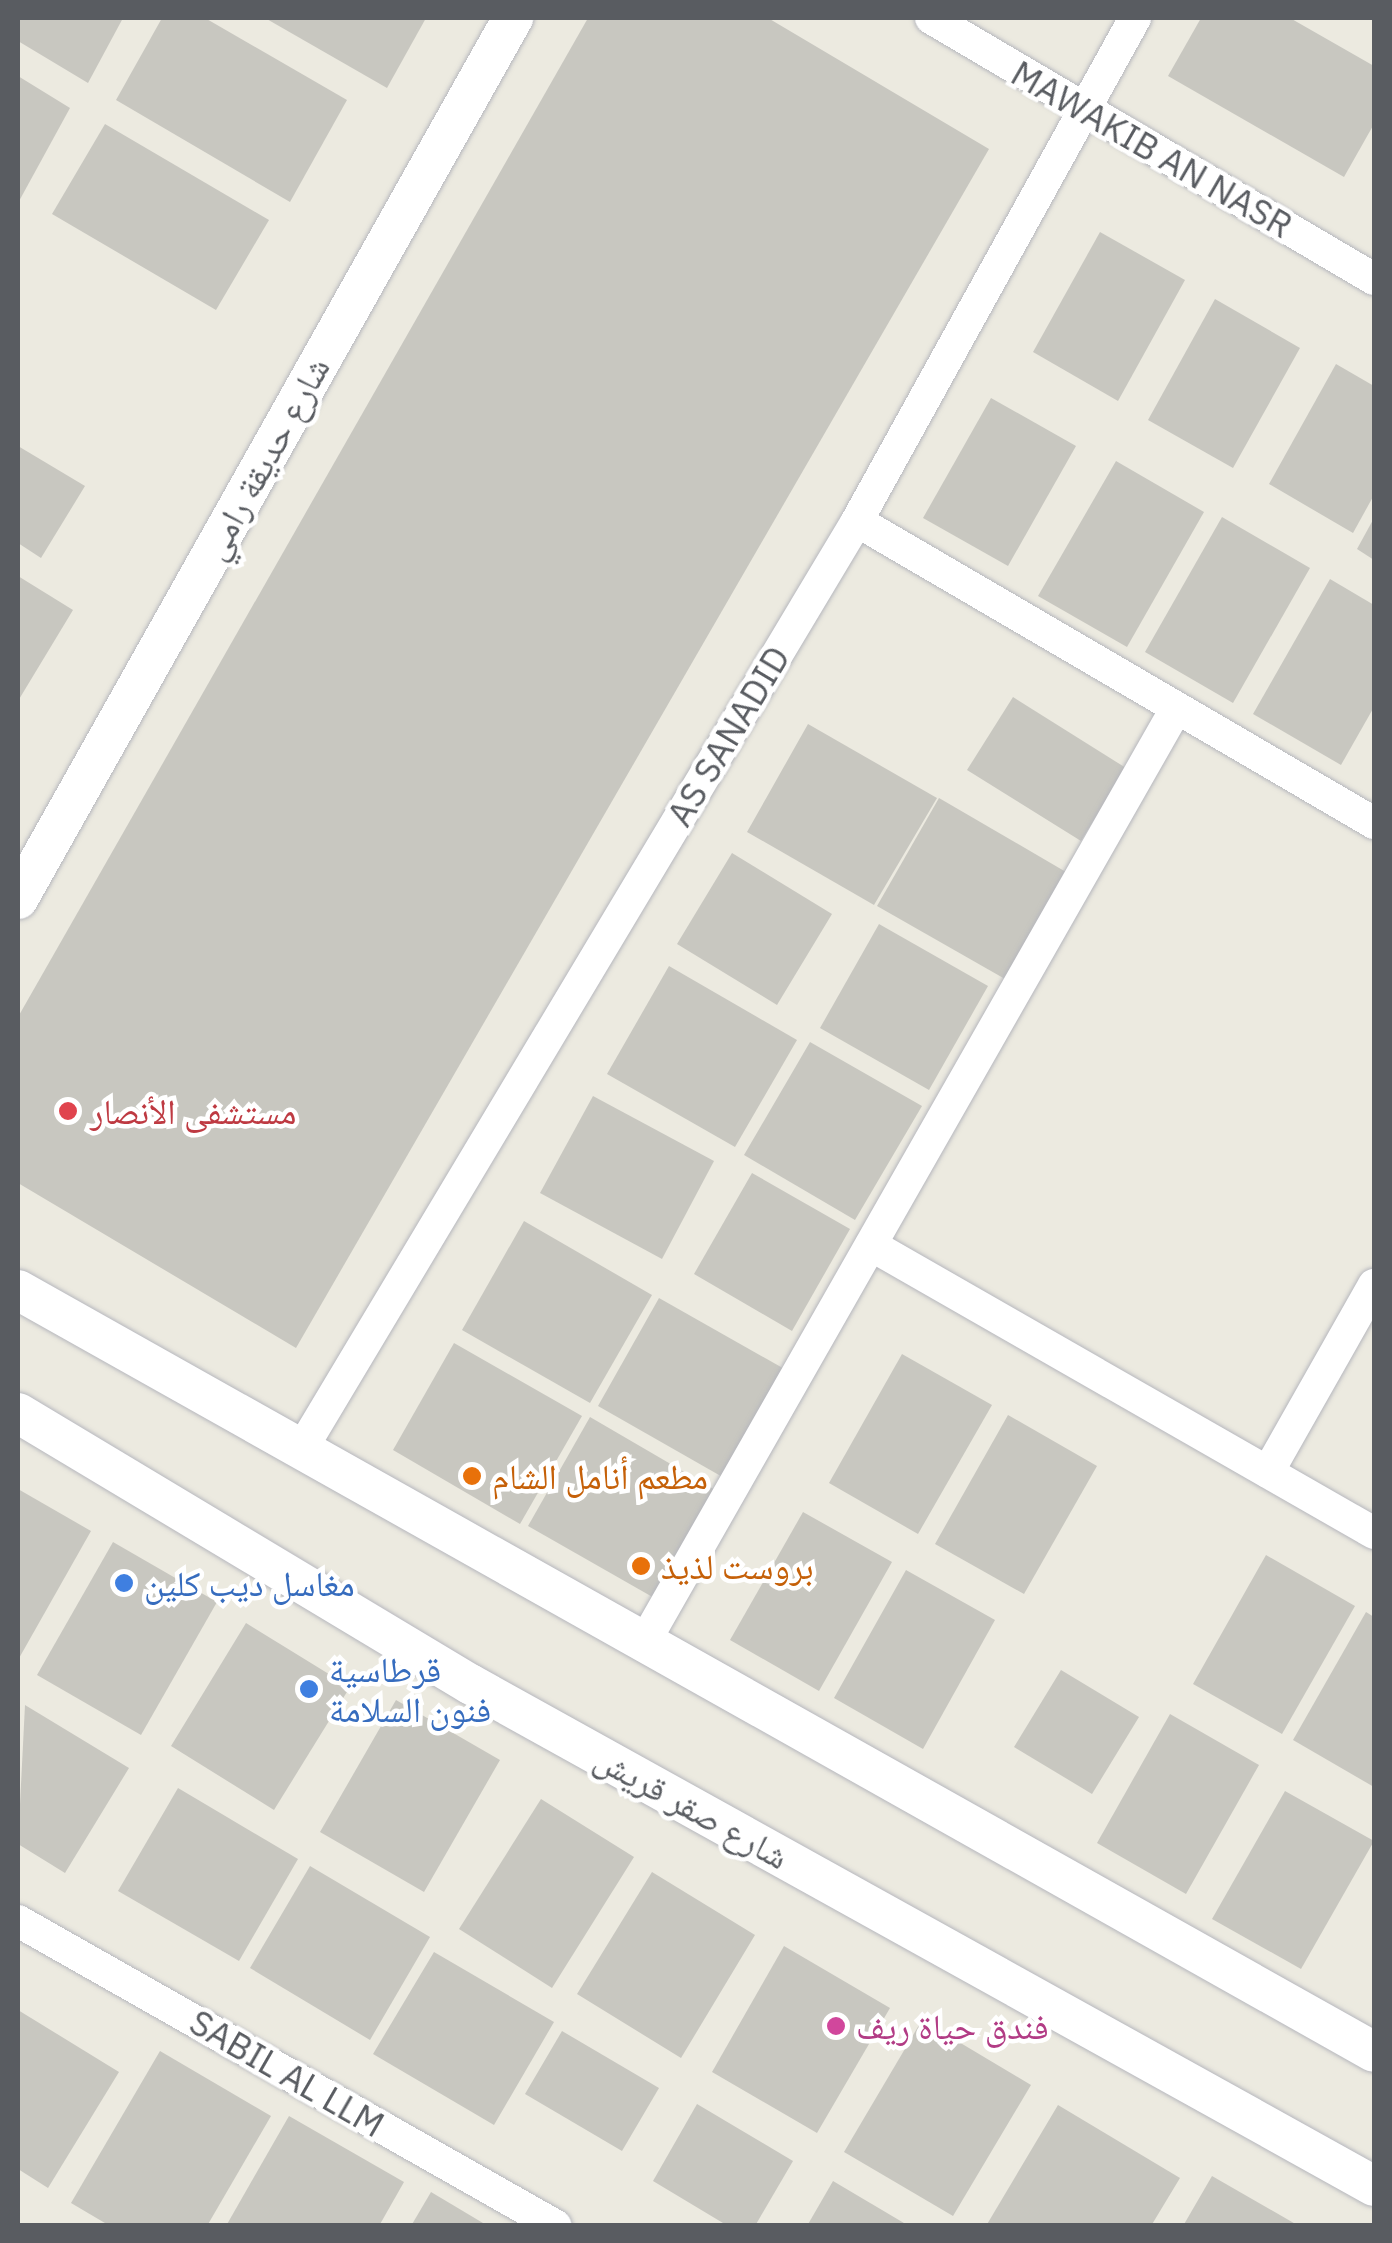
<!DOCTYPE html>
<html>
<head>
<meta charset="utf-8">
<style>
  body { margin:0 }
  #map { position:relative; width:1392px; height:2243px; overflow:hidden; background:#eceae0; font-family:"IBM Plex Sans","Noto Naskh Arabic",sans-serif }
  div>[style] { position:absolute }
  .building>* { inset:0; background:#c8c7c0 }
  .roads { filter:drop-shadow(0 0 2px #b6b7bd) drop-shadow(0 0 2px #b6b7bd) }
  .minor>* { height:32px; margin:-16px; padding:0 16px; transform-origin:16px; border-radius:16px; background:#fff }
  .tertiary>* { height:40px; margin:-20px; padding:0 20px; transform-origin:20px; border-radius:20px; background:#fff }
  .dots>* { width:28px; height:28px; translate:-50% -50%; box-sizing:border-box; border:5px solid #fff; border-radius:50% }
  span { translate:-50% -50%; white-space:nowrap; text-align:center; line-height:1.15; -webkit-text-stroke:9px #fff; paint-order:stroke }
  .street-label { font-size:35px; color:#595c61 }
  .health-label { font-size:35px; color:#be3a42 }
  .left { translate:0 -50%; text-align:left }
  .food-label { font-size:35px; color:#c56008 }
  .shop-label { font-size:35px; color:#366cbe }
  .hotel-label { font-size:35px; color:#b23c85 }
  .frame { position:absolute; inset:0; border:20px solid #595c61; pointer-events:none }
</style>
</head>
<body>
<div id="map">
  <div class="building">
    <div style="clip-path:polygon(18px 18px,123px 18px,88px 83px,18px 41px)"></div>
    <div style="clip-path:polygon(162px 18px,205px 18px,347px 100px,290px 202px,116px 100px)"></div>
    <div style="clip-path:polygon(265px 18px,426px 18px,387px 88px)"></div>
    <div style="clip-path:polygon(588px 18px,768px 18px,989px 149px,296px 1348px,18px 1183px,18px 1017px)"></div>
    <div style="clip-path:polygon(1201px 18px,1290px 18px,1374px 66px,1374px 124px,1344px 177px,1168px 76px)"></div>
    <div style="clip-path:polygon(18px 76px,70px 108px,18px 203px)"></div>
    <div style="clip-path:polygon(105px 124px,269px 220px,216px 310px,52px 214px)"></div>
    <div style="clip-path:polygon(1100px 232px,1185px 280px,1118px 401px,1033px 352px)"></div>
    <div style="clip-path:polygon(1215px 299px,1300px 348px,1233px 468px,1148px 420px)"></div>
    <div style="clip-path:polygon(1336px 364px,1374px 386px,1374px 495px,1353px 533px,1269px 484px)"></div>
    <div style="clip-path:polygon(991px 398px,1076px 446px,1008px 566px,923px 518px)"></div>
    <div style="clip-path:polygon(18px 446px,85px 486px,41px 558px,18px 543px)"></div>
    <div style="clip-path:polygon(1116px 461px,1204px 512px,1127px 647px,1038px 596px)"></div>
    <div style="clip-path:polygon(1222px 517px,1310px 568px,1233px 703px,1145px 652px)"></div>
    <div style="clip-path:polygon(1374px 518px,1374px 560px,1357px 549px)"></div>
    <div style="clip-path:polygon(18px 576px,73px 610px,18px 701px)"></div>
    <div style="clip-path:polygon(1330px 579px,1374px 605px,1374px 707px,1341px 765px,1253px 714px)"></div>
    <div style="clip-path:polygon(1013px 697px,1126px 768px,1081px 841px,967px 770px)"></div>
    <div style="clip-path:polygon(808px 724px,937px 798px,874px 905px,747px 832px)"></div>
    <div style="clip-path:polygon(939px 798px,1066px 872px,1005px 979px,877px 906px)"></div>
    <div style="clip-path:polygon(732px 853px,832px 914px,777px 1005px,677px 944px)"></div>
    <div style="clip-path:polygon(879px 924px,988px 986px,929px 1090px,820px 1028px)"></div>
    <div style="clip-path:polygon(669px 966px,797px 1040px,735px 1147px,607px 1074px)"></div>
    <div style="clip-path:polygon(810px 1042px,922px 1106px,855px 1220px,744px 1155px)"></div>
    <div style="clip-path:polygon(593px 1096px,714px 1161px,662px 1259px,540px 1193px)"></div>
    <div style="clip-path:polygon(752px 1173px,850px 1229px,792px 1331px,694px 1274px)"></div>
    <div style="clip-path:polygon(524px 1221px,652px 1295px,590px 1403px,462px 1330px)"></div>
    <div style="clip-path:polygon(659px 1298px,788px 1371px,726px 1479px,598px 1406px)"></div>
    <div style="clip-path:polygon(454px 1343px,582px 1416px,520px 1524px,393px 1450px)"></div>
    <div style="clip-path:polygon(902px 1354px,992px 1405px,918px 1534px,829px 1483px)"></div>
    <div style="clip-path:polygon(1008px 1415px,1097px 1466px,1024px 1594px,935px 1544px)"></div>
    <div style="clip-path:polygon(590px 1417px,717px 1491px,656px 1599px,528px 1526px)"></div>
    <div style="clip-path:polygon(18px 1489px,91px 1531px,18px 1660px)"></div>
    <div style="clip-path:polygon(803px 1512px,892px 1562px,819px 1691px,730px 1640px)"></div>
    <div style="clip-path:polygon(113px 1542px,217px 1602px,141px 1735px,37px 1675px)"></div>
    <div style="clip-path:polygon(1266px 1555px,1355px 1606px,1282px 1734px,1193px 1684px)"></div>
    <div style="clip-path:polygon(906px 1570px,995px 1620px,923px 1749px,834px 1698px)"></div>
    <div style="clip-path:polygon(1366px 1612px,1374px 1617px,1374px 1787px,1293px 1740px)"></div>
    <div style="clip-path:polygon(246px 1623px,350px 1687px,274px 1810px,171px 1746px)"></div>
    <div style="clip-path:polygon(1061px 1670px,1139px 1717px,1092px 1794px,1014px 1747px)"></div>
    <div style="clip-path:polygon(396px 1700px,500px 1760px,424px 1892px,320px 1832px)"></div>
    <div style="clip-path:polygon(25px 1705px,129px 1768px,65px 1873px,18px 1844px)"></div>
    <div style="clip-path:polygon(1170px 1714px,1259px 1765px,1186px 1894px,1097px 1843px)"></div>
    <div style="clip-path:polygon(178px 1788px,298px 1859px,239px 1961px,118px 1891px)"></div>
    <div style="clip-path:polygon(1285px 1791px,1374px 1841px,1301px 1969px,1212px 1919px)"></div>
    <div style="clip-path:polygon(541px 1799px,634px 1857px,552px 1988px,459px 1929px)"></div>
    <div style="clip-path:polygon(310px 1866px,430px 1937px,370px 2040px,250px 1968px)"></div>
    <div style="clip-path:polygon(652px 1872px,755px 1935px,681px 2058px,577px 1994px)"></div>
    <div style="clip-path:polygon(784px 1946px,890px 2008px,817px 2133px,712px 2072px)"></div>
    <div style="clip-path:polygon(434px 1952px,554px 2022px,494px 2125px,373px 2054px)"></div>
    <div style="clip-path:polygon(18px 2010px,119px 2072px,48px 2188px,18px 2169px)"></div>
    <div style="clip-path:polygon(922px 2020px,1031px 2085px,953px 2216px,844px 2152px)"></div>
    <div style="clip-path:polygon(562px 2031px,659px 2088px,622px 2151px,525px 2094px)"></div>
    <div style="clip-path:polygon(160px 2051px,271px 2116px,207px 2226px,110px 2226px,71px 2203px)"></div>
    <div style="clip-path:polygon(697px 2104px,793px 2161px,755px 2226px,728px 2226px,653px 2181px)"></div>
    <div style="clip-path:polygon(1058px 2105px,1180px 2178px,1151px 2226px,986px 2226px)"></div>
    <div style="clip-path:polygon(289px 2116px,404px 2182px,379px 2226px,226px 2226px)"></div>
    <div style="clip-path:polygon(1212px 2176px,1299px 2226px,1183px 2226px)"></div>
    <div style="clip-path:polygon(833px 2181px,909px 2226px,807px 2226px)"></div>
    <div style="clip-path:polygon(431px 2192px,488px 2226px,411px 2226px)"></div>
  </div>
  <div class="roads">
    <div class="minor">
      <div style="left:931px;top:18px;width:514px;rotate:30.51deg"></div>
      <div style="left:857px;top:521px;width:599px;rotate:30.29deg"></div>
      <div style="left:871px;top:1245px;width:580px;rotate:29.79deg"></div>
      <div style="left:304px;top:1445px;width:1077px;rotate:-59.1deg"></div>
      <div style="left:857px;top:521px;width:575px;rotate:-61.07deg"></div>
      <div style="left:1268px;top:1472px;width:215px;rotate:-60.5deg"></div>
      <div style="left:645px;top:1641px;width:1073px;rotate:-60.33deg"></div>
      <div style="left:18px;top:1921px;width:618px;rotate:29.55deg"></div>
    </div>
    <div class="tertiary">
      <div style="left:18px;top:899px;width:1011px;rotate:-60.67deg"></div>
      <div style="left:18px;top:1290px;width:1555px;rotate:29.33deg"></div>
      <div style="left:18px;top:1413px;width:527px;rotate:30.95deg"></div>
      <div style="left:470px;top:1684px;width:1034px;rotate:29.04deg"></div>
    </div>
  </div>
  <div class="dots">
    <div style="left:68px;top:1111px;background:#e0444e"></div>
    <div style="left:472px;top:1476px;background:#e8710a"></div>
    <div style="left:641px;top:1566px;background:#e8710a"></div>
    <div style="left:124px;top:1583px;background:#3f7fe0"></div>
    <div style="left:309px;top:1689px;background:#3f7fe0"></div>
    <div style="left:836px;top:2026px;background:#d1479c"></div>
  </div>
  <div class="street-label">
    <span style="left:1152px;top:149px;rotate:30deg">MAWAKIB AN NASR</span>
    <span style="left:265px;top:458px;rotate:-61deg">شارع حديقة رامي</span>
    <span style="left:728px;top:736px;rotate:-59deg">AS SANADID</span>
    <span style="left:692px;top:1807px;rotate:29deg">شارع صقر قريش</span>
    <span style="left:287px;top:2073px;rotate:30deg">SABIL AL LLM</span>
  </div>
  <div class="health-label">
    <span class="left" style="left:90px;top:1111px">مستشفى الأنصار</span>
  </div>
  <div class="food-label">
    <span class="left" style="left:492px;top:1476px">مطعم أنامل الشام</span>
    <span class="left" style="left:661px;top:1566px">بروست لذيذ</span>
  </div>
  <div class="shop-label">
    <span class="left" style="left:144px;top:1583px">مغاسل ديب كلين</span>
    <span class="left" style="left:329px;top:1689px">قرطاسية<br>فنون السلامة</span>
  </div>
  <div class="hotel-label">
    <span class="left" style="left:856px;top:2026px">فندق حياة ريف</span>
  </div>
  <div class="frame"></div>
</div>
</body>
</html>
